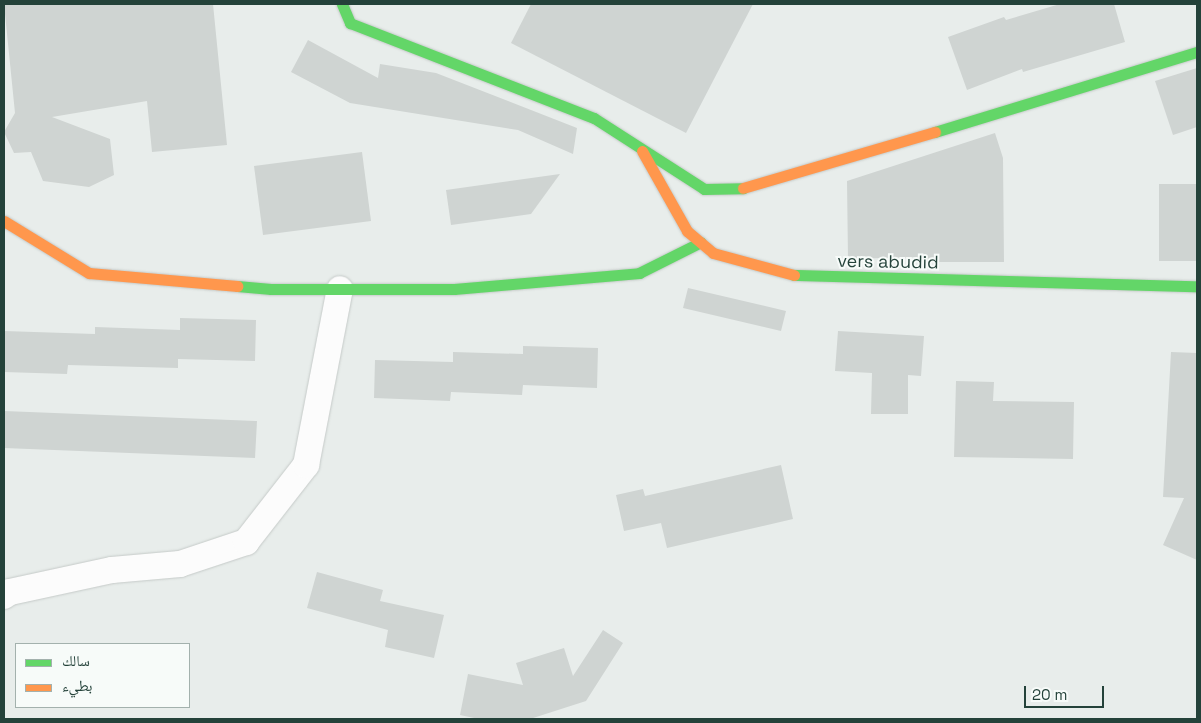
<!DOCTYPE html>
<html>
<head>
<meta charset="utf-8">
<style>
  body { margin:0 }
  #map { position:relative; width:1201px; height:723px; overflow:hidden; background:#e8edeb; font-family:"Space Grotesk","Noto Naskh Arabic",sans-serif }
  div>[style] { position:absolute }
  .building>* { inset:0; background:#cfd4d2 }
  .roads { filter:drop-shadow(0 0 1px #c5cac8) drop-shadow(0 0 1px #c5cac8) }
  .street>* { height:26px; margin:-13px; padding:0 13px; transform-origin:13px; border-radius:13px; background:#fcfcfc }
  .fast>* { height:11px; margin:-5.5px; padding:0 5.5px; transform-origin:5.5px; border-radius:5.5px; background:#63d668 }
  .slow>* { height:11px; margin:-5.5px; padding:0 5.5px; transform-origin:5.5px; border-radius:5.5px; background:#ff974d }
  span { translate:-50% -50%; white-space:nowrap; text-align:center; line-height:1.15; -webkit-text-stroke:4px #f7fbf9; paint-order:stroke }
  .street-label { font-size:18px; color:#24423a }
  .frame { position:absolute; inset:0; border:5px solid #24423a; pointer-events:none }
  .legend { position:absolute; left:15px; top:643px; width:175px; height:65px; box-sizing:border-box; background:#f7fbf9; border:1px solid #a3b1ad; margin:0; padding:6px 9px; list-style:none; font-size:15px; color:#24423a }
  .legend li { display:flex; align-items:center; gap:10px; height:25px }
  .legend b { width:25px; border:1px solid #a3b1ad }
  .scale { position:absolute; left:1024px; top:686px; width:80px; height:22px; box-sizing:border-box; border:2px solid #24423a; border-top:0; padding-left:6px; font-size:15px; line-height:18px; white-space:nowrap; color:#24423a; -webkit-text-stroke:4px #f7fbf9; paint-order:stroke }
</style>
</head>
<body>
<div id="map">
  <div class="building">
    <div style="clip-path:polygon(4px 4px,213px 4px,227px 145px,152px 152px,147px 101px,52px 117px,110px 139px,114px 175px,89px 187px,43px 181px,31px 152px,14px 153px,4px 132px,15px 113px)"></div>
    <div style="clip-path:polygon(531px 4px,753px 4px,686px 133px,511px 43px)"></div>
    <div style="clip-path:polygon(1060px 4px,1114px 4px,1125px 42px,1023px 72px,1022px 69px,967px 90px,948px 37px,1004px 17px,1006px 20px)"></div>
    <div style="clip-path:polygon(308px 40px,378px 78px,380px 64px,436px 73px,577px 128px,573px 154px,518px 130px,350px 103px,291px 72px)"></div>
    <div style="clip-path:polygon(1197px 68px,1197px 127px,1173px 135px,1155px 81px)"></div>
    <div style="clip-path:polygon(995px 133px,1003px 158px,1004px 262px,917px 262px,917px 257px,848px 259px,847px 181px)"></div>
    <div style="clip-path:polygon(362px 152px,371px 221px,263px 235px,254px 166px)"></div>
    <div style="clip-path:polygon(560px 174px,531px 214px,451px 225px,446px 190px)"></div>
    <div style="clip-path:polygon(1159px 184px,1197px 184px,1197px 261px,1159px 261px)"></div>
    <div style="clip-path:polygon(688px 288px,786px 311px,781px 331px,683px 308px)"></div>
    <div style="clip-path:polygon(180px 318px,256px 320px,255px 361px,178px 359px,178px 368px,68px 365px,67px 374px,4px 372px,4px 331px,95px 334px,95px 327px,180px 330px)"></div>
    <div style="clip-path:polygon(838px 331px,924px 336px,921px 376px,908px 375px,908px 414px,871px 414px,872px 373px,835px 371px)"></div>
    <div style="clip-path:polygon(523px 346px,598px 348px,597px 388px,523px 385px,522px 395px,451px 392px,450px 401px,374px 398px,375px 360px,453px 362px,453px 352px,523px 354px)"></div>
    <div style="clip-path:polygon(1171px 352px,1197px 353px,1197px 560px,1163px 545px,1184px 498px,1163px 497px)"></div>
    <div style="clip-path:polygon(956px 381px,994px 382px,993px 401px,1074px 402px,1073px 459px,954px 457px)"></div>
    <div style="clip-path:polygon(4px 411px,257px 421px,255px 458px,4px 448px)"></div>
    <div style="clip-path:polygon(781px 465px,793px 519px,667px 548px,661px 523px,624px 531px,616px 495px,643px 489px,645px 496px)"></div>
    <div style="clip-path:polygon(317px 572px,383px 590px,380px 601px,444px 615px,434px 658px,385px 647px,388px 630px,307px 608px)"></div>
    <div style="clip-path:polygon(603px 630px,623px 643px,586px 701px,530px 719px,479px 719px,460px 715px,468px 674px,523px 685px,516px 663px,564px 648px,573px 676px)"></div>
  </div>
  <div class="roads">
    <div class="street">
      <div style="left:4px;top:596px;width:7px;rotate:-34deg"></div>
      <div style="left:10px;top:592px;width:104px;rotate:-12.2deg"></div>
      <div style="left:112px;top:570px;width:68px;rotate:-5deg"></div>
      <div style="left:180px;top:564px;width:70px;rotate:-18.4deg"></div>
      <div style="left:246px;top:542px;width:98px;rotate:-52.1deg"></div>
      <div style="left:306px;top:465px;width:179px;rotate:-79.1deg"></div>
    </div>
    <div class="fast">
      <div style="left:342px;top:4px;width:21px;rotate:67deg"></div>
      <div style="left:350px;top:23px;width:262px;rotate:21.3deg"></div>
      <div style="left:594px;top:118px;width:131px;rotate:32.8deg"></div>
      <div style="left:704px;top:189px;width:39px;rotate:-1deg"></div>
      <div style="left:935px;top:132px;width:274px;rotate:-17deg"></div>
      <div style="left:794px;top:275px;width:403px;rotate:1.6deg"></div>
      <div style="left:237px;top:286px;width:34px;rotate:5deg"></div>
      <div style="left:271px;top:289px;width:183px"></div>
      <div style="left:454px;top:289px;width:186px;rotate:-4.9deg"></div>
      <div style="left:639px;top:273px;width:69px;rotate:-26.6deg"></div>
    </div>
    <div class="slow">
      <div style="left:642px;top:151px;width:92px;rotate:60.6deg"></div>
      <div style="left:687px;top:231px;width:34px;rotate:40deg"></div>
      <div style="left:713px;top:253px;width:84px;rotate:15.2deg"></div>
      <div style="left:743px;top:188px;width:200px;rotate:-16.3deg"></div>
      <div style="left:4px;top:221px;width:100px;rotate:31.5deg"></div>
      <div style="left:89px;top:273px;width:149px;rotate:5deg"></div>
    </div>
  </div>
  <div class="street-label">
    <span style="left:888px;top:262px;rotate:1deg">vers abudid</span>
  </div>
  <div class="frame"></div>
  <ul class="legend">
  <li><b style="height:6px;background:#63d668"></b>سالك</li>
  <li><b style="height:6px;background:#ff974d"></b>بطيء</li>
  </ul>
  <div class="scale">20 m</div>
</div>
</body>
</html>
